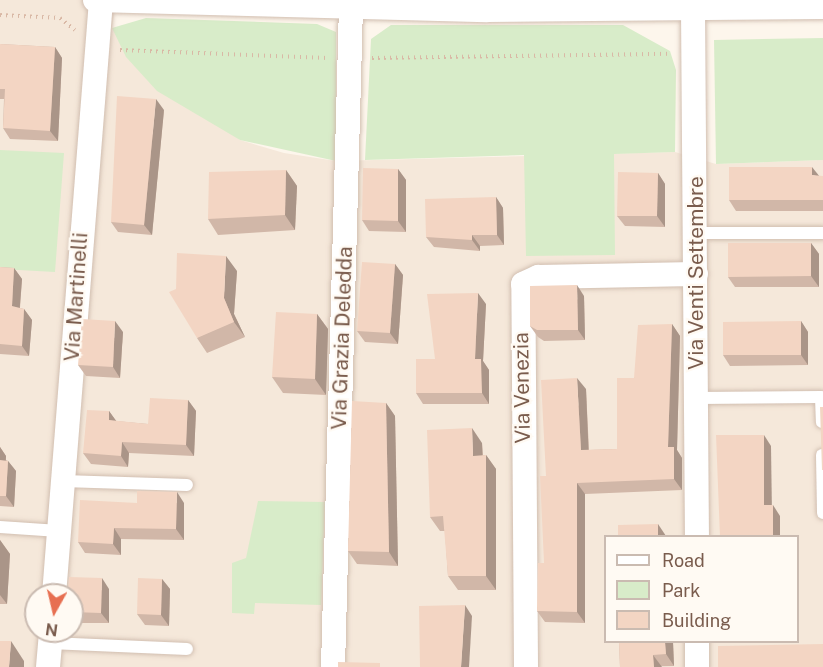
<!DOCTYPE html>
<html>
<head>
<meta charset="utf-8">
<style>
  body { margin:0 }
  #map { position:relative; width:823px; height:667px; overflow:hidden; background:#fdf6ec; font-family:"Public Sans",sans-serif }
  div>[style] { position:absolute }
  .residential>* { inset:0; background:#f5e8da }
  .green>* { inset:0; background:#d8ecc9 }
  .path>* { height:4px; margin-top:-2px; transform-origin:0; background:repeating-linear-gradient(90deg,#d9b8a5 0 1.5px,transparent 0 6px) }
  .roads { filter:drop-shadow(0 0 2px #d1beb0) drop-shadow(0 0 2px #d1beb0) }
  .service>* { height:12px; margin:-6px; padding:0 6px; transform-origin:6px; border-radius:6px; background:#fff }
  .minor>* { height:24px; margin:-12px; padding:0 12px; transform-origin:12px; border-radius:12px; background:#fff }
  .wall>* { inset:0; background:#d1b7a8 }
  .shaded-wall>* { inset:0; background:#aa9588 }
  .building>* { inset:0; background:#f3d5c3 }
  span { translate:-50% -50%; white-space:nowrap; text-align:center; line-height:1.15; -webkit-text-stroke:4.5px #fffaf3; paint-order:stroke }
  .street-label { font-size:21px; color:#7a5c4d }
  .legend { position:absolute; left:604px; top:535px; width:195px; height:108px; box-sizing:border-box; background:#fffaf3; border:2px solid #cabbb1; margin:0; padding:8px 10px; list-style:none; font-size:18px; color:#7a5c4d }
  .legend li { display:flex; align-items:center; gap:12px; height:30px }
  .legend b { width:30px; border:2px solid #cabbb1 }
  .north { position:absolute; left:24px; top:583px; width:60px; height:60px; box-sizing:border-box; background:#fffaf3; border:2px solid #cabbb1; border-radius:50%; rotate:188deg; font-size:16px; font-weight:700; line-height:24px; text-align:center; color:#7a5c4d }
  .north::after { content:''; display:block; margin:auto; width:21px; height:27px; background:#e76f51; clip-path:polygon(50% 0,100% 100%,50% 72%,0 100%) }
</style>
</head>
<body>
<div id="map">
  <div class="residential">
    <div style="clip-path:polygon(evenodd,0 0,116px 0,112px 28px,240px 140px,284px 153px,336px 161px,675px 152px,716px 164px,823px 160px,823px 667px,0 667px,0 0,606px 536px,798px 536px,798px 642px,606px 642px,606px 536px,0 0,36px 595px,72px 595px,72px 631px,36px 631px,36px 595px)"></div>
  </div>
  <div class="green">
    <div style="clip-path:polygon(146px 18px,317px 24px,336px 32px,336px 161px,240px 140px,157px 91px,126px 57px,112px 28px)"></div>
    <div style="clip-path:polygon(391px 25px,623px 25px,670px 51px,676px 70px,675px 152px,614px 154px,615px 255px,526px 256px,524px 155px,365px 160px,371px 39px)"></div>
    <div style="clip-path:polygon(823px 38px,823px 160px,716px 164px,714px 40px)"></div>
    <div style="clip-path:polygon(0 150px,64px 153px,55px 272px,0 269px)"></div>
    <div style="clip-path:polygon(258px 501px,325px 502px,321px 605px,255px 603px,254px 614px,232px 613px,232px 563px,246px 558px)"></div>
  </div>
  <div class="path">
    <div style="left:0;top:15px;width:60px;rotate:2.9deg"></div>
    <div style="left:60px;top:18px;width:19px;rotate:39deg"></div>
    <div style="left:120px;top:50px;width:208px;rotate:2.2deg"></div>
    <div style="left:372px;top:58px;width:298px;rotate:-0.8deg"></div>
  </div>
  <div class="roads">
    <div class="service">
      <div style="left:697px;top:233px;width:126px"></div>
      <div style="left:697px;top:398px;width:124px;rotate:-0.5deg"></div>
      <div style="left:821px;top:397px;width:25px;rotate:88deg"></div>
      <div style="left:822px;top:455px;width:58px;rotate:89deg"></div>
      <div style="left:63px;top:481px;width:124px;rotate:1.8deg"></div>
      <div style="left:0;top:527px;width:59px;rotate:3.9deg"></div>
      <div style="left:50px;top:643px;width:137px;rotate:2.5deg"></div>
    </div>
    <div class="minor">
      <div style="left:95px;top:0;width:392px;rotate:1.5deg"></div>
      <div style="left:487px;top:10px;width:336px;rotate:-0.5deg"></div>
      <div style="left:693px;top:9px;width:527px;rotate:89.57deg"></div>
      <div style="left:54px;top:595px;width:597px;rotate:-85.48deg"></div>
      <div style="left:697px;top:642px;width:25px;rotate:90deg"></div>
      <div style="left:48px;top:667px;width:36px;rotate:-85deg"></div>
      <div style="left:333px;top:667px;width:659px;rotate:-88.44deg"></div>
      <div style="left:526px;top:667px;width:383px;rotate:-90.4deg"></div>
      <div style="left:523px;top:284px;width:17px;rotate:-25deg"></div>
      <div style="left:538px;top:277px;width:158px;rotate:-1.1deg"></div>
    </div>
  </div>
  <div class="wall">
    <div style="clip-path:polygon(0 44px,55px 47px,62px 58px,58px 141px,10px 139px,3px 128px,4px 99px,0 99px)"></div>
    <div style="clip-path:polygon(164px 110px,152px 235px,118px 232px,111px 222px)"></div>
    <div style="clip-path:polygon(398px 169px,406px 180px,406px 232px,369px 231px,362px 220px)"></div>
    <div style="clip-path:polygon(286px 170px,297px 186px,295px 230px,218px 235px,208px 219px)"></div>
    <div style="clip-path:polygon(658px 173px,665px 184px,665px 227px,625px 226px,617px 216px)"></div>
    <div style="clip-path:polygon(818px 176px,823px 176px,823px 211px,736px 211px,729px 200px)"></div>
    <div style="clip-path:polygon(496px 197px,503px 208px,504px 245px,480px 246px,480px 251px,434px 247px,426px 237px)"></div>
    <div style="clip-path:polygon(811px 243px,819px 254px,819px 287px,735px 287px,728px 277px)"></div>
    <div style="clip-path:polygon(395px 264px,403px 275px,398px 344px,365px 342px,357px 331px)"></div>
    <div style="clip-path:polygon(0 267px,14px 268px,22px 279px,20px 308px,24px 309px,32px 320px,29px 356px,0 354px)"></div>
    <div style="clip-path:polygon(237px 271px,234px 314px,245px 337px,207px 353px,197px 338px)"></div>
    <div style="clip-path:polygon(584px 296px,585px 340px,544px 341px,538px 337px,530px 326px)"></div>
    <div style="clip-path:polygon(486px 304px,483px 361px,489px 370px,489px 404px,423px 404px,416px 393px,435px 359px)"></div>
    <div style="clip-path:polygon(317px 314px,328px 329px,326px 395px,283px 393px,272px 377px)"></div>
    <div style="clip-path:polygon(801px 321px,808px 332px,808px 365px,730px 366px,723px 355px)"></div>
    <div style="clip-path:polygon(672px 324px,680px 336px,677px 450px,682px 458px,682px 490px,585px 494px,585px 623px,545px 622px,537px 611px,544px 563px,546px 476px,586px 389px,589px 450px,617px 449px,634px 378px)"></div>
    <div style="clip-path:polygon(123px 332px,120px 378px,86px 376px,78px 365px)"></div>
    <div style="clip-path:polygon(188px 400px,196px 411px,194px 456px,129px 453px,128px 467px,91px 464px,83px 453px,109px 411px,116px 421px,148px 424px)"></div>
    <div style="clip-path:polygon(386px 403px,395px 416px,398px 566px,357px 564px,348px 551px)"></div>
    <div style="clip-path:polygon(482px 443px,483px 455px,486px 455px,496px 469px,496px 590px,458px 590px,448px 576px,445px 531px,440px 531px,430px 517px)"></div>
    <div style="clip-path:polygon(0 447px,6px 456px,6px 460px,8px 461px,16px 471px,14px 507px,0 506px)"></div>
    <div style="clip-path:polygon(137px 503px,184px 503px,184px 540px,121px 539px,121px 555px,85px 553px,78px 542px)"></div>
    <div style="clip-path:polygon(0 540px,10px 554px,7px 604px,0 604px)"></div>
    <div style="clip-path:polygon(162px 579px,170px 589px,169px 626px,145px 625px,137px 614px)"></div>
    <div style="clip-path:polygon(109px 589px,109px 623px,76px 623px,72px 618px,72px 595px)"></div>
    <div style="clip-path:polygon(619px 642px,673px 642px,674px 666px,620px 667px)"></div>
  </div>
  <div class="shaded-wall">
    <div style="clip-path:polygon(55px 47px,62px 58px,58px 141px,50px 131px)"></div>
    <div style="clip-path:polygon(156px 99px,164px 110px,152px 235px,144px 225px)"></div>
    <div style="clip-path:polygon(812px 167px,820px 177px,812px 175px)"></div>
    <div style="clip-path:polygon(398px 169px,406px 180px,406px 232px,398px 221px)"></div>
    <div style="clip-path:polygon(286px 170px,297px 186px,295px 230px,285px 215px)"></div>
    <div style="clip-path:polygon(658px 173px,665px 184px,665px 227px,657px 216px)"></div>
    <div style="clip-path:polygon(496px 197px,503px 208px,504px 245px,497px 235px)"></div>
    <div style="clip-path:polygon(472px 235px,480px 246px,480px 251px,472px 240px)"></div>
    <div style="clip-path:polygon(811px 243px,819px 254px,819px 287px,811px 276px)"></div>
    <div style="clip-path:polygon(226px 256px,237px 271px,234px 314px,245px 337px,234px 322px,224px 298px)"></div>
    <div style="clip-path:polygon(395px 264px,403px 275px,398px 344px,390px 333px)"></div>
    <div style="clip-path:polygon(14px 268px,22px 279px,19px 317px,12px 306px)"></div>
    <div style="clip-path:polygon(577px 285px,584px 296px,585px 340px,578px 330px)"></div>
    <div style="clip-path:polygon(478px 293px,486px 304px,483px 361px,489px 370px,489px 404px,482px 393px,475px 359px)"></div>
    <div style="clip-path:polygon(24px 309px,32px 320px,29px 356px,22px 346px)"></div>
    <div style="clip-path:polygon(317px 314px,328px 329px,326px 395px,315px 379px)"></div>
    <div style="clip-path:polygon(115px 321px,123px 332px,120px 378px,113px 367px)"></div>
    <div style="clip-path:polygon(801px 321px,808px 332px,808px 365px,801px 355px)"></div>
    <div style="clip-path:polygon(672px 324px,680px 336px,677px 450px,682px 458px,682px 490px,674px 479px,668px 447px)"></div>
    <div style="clip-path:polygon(577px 378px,586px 389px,589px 462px,581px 450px)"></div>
    <div style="clip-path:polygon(188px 400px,196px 411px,194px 456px,186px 445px)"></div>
    <div style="clip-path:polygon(386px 403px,395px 416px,398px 566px,389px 552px)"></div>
    <div style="clip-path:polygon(109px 411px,117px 422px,109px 420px)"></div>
    <div style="clip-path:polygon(472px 428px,482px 443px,483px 470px,473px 456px)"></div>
    <div style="clip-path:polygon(764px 435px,771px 446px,772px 516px,764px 505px)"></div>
    <div style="clip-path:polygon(122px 442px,129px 453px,128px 467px,121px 456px)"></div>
    <div style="clip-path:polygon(0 447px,6px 456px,5px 471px,0 463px)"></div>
    <div style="clip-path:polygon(486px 455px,496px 469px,496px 590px,486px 576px)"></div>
    <div style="clip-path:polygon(8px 461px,16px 471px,14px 507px,6px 496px)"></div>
    <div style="clip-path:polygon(577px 483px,585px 494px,585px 623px,577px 612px)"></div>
    <div style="clip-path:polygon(177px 492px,184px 503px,184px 540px,176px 529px)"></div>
    <div style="clip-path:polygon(773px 505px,780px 516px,780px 537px,773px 537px)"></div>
    <div style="clip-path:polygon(658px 524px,666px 536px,658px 537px)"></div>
    <div style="clip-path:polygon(114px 528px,121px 539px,121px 555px,113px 544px)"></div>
    <div style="clip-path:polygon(0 540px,10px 554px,7px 604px,0 595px)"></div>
    <div style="clip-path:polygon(102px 578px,109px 589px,109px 623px,101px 613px)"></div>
    <div style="clip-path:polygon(162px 579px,170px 589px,169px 626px,161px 615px)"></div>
    <div style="clip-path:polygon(465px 605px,472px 616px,469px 667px,461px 667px)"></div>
    <div style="clip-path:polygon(11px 641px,24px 661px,24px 667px,9px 667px)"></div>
    <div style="clip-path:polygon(665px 642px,673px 642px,674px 666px,666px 654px)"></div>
    <div style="clip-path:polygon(653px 655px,662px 667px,654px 667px)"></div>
  </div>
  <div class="building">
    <div style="clip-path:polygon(0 44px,55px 47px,50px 131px,3px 128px,5px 89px,0 89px)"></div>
    <div style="clip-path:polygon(117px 96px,156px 99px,144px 225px,111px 222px)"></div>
    <div style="clip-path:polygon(729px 167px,812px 167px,812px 175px,823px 176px,823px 200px,729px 200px)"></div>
    <div style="clip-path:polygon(363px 168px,398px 169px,398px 221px,362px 220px)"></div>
    <div style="clip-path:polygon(286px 170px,285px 215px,208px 219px,209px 172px)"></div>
    <div style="clip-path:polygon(618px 172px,658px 173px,657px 216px,617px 216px)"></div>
    <div style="clip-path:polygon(496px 197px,497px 235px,472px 235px,472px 240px,426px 237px,425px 199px)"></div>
    <div style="clip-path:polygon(728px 243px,811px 243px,811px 276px,728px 277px)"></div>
    <div style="clip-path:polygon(177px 253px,226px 256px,224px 298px,234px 322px,197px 338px,169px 292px,176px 289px)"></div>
    <div style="clip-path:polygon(362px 262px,395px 264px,390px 333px,357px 331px)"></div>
    <div style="clip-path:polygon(0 267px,14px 268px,12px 306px,24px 309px,22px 346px,0 344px)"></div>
    <div style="clip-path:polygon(577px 285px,578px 330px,537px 330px,530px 326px,530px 286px)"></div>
    <div style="clip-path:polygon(478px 293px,475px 359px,481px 359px,482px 393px,416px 393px,416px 359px,435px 359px,427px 294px)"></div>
    <div style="clip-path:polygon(276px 312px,317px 314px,315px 379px,272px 377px)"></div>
    <div style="clip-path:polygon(82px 319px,115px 321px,113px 367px,78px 365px)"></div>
    <div style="clip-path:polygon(801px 321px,801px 355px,723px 355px,723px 322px)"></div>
    <div style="clip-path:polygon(672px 324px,668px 447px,674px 447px,674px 479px,577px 483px,577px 612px,537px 611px,538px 563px,544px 563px,540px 476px,546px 476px,541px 380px,577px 378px,581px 450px,617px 449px,617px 378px,634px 378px,638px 325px)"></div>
    <div style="clip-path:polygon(150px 398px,188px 400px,186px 445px,122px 442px,121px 456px,83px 453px,87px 410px,109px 411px,109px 420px,148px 424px)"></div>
    <div style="clip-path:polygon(352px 401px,386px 403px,389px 552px,348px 551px)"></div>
    <div style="clip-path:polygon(820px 407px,823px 407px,823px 470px,822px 470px)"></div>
    <div style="clip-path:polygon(472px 428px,473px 456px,486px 455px,486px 576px,448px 576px,443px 516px,430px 517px,427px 430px)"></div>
    <div style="clip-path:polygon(716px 435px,764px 435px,764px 505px,773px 505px,773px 537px,720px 537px)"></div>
    <div style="clip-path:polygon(0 460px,8px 461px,6px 496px,0 496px)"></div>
    <div style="clip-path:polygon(137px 491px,177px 492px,176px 529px,114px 528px,113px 544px,78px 542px,80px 500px,137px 503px)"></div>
    <div style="clip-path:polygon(658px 524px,658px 537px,618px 537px,618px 525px)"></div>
    <div style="clip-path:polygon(69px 577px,102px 578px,101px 613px,72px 612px,72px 595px,68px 595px)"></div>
    <div style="clip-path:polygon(138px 578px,162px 579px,161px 615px,137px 614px)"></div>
    <div style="clip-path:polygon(465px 605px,461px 667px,420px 667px,419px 606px)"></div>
    <div style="clip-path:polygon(0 641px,11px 641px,9px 667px,0 667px)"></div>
    <div style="clip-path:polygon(619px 642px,665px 642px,666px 654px,653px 655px,654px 667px,620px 667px)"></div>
    <div style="clip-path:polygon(823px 644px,823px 667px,718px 667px,718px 646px)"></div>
    <div style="clip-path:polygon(338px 662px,380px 663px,380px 667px,338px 667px)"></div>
  </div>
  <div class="street-label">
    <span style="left:696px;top:273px;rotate:-90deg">Via Venti Settembre</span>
    <span style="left:76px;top:297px;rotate:-86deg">Via Martinelli</span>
    <span style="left:342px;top:338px;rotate:-88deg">Via Grazia Deledda</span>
    <span style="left:522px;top:388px;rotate:-91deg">Via Venezia</span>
  </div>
  <ul class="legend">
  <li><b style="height:8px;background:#fff"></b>Road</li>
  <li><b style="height:16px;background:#d8ecc9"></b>Park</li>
  <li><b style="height:16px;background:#f3d5c3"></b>Building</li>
  </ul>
  <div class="north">N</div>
</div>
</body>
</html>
